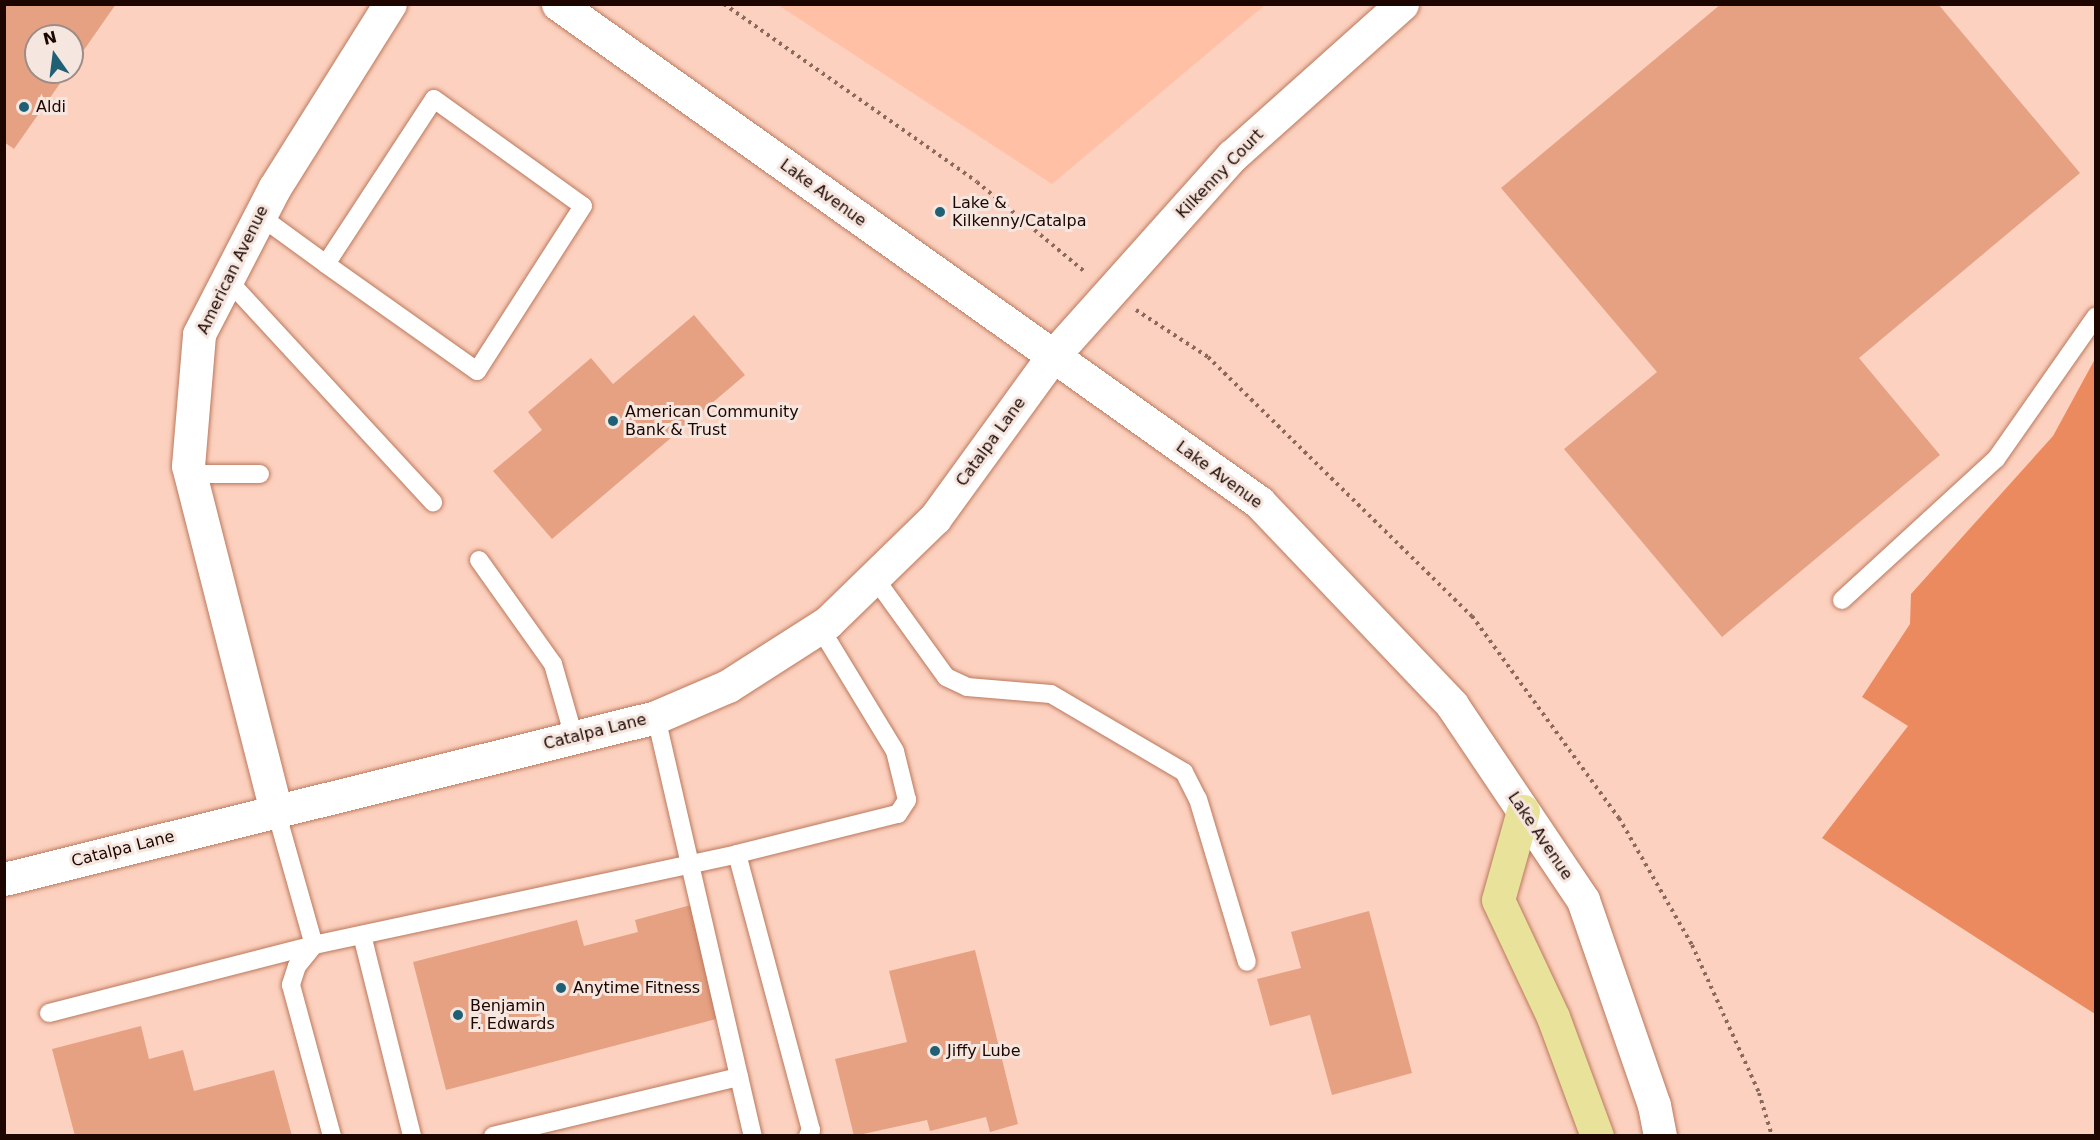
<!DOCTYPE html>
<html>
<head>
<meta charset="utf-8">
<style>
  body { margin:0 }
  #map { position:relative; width:2100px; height:1140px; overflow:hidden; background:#fdd1bf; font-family:"DejaVu Sans",sans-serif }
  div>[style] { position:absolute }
  .built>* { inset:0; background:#ffc0a5 }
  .forest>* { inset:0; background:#ec8a5f }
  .building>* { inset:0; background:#e6a183 }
  .path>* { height:4px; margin-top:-2px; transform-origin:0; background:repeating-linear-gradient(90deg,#8b695d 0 3px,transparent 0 7.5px) }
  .roads { filter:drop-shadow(0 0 2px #bb795d) drop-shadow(0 0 2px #bb795d) }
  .service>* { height:18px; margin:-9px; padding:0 9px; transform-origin:9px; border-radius:9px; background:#fff }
  .minor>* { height:33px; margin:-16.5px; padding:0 16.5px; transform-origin:16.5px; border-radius:16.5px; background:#fff }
  .tertiary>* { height:33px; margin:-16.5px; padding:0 16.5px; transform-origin:16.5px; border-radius:16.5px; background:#fff }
  .primary>* { height:33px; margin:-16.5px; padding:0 16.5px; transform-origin:16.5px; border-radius:16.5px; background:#e9e29a }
  .dots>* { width:16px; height:16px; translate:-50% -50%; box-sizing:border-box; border:3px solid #f5e6df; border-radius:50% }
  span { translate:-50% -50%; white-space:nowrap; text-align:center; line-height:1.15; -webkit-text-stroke:6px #f5e6df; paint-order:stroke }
  .poi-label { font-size:16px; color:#1d0600 }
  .left { translate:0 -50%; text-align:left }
  .street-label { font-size:16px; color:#1d0600 }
  .frame { position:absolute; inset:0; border:6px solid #1d0600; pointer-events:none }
  .north { position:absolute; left:24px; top:24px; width:60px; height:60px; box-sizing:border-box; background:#f5e6df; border:2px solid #9f8c86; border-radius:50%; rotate:346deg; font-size:16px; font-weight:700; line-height:24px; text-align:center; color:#1d0600 }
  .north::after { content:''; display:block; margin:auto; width:21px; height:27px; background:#206075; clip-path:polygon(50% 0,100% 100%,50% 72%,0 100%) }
</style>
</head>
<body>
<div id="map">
  <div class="built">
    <div style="clip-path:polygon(778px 5px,1265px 5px,1052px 184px)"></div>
  </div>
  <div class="forest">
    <div style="clip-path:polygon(2095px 359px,2095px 1014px,1822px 838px,1908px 726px,1862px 697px,1910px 624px,1911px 594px,2053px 436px)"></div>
  </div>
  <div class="building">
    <div style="clip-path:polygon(4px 4px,116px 4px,72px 67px,72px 36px,36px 36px,36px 72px,68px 72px,14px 149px,4px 142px)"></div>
    <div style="clip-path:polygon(1721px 4px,1938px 4px,2080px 173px,1859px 358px,1940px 455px,1722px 637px,1564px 449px,1657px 372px,1501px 188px)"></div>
    <div style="clip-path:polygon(694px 315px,745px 375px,552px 539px,493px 471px,542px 430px,528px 412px,591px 358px,613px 384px)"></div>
    <div style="clip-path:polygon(691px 905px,720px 1018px,446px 1090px,413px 962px,577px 920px,584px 946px,638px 932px,635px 920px)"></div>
    <div style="clip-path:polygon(1369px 911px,1412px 1073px,1332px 1095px,1310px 1015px,1270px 1026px,1257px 979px,1301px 968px,1291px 932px)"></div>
    <div style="clip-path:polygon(975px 950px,1018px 1124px,990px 1132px,986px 1117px,930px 1131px,927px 1120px,854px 1136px,835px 1059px,907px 1042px,889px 971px)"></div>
    <div style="clip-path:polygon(141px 1026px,149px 1059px,183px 1050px,194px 1091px,274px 1070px,292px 1136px,75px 1136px,52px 1049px)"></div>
  </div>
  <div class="path">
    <div style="left:724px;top:4px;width:309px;rotate:35.1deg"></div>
    <div style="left:977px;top:182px;width:139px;rotate:39.8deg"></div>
    <div style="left:1136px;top:310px;width:86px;rotate:33.1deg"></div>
    <div style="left:1208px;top:357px;width:370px;rotate:44.5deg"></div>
    <div style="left:1472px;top:616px;width:250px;rotate:54deg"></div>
    <div style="left:1619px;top:818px;width:146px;rotate:60.1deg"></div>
    <div style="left:1692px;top:945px;width:162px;rotate:65.6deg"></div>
    <div style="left:1759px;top:1093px;width:45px;rotate:73.2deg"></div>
  </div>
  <div class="roads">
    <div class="service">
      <div style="left:260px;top:216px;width:82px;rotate:36deg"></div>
      <div style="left:326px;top:264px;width:197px;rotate:-56.8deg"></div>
      <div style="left:434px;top:99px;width:183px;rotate:35.7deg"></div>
      <div style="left:583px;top:206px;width:196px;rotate:122.7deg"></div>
      <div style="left:477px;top:371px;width:185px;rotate:-144.7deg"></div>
      <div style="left:227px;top:279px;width:304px;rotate:47.3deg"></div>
      <div style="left:190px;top:474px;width:70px"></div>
      <div style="left:479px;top:560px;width:128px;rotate:54.6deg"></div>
      <div style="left:553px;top:664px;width:76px;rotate:74deg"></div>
      <div style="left:874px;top:577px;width:123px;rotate:54.2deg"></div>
      <div style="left:946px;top:677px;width:23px;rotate:25deg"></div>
      <div style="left:967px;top:687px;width:84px;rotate:4.8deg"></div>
      <div style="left:1051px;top:694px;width:154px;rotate:30.4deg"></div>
      <div style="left:1184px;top:772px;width:30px;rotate:63deg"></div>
      <div style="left:1198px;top:799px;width:170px;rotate:73.3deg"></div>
      <div style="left:1842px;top:600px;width:209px;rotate:-42.5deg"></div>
      <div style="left:1996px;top:459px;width:174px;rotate:-55deg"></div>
      <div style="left:656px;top:717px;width:430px;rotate:77deg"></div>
      <div style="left:276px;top:811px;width:139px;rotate:74.2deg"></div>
      <div style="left:314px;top:945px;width:27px;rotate:129deg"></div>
      <div style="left:297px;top:966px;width:20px;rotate:108deg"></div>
      <div style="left:291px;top:985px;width:156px;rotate:74.8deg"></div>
      <div style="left:737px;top:854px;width:286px;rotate:75deg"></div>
      <div style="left:811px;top:1130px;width:7px;rotate:117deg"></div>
      <div style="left:362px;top:935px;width:207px;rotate:76deg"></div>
      <div style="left:49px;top:1013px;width:274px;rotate:-14.4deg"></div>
      <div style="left:314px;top:945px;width:433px;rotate:-12.1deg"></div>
      <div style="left:737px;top:854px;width:166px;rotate:-14deg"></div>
      <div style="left:898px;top:814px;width:17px;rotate:-57deg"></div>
      <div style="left:907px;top:800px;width:50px;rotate:-103.8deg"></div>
      <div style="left:895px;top:751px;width:146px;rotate:-121.3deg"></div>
      <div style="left:493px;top:1136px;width:253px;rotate:-13.5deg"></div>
    </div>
    <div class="minor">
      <div style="left:276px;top:811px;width:356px;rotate:-104.3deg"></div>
      <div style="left:188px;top:466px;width:132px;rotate:-85.2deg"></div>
      <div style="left:199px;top:334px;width:165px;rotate:-62.7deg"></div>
      <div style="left:275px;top:187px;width:216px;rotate:-57.9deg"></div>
      <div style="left:4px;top:879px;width:672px;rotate:-13.95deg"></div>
      <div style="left:656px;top:717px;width:78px;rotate:-23.3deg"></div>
      <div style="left:728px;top:686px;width:119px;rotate:-32.6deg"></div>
      <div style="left:828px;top:622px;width:149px;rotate:-44.2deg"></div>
      <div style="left:935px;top:518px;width:199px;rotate:-54deg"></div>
      <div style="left:1052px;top:357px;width:270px;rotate:-48.2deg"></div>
      <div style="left:1232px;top:156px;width:228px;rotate:-41.8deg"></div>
    </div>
    <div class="tertiary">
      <div style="left:558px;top:4px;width:860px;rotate:35.39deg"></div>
      <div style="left:1259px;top:502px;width:280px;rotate:46.4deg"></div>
      <div style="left:1452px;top:705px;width:235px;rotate:56.1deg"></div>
      <div style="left:1583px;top:900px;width:217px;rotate:70.9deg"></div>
      <div style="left:1654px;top:1105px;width:32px;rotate:79deg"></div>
    </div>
    <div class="primary">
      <div style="left:1523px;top:811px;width:92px;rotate:105.7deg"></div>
      <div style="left:1498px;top:900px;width:129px;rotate:64.8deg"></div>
      <div style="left:1553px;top:1017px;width:127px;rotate:69.7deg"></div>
    </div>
  </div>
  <div class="dots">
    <div style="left:24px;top:107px;background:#206075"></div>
    <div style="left:940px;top:212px;background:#206075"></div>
    <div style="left:613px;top:421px;background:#206075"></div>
    <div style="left:561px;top:988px;background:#206075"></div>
    <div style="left:458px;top:1015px;background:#206075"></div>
    <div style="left:935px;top:1051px;background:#206075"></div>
  </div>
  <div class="poi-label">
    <span class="left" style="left:36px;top:107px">Aldi</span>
    <span class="left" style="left:952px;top:212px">Lake &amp;<br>Kilkenny/Catalpa</span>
    <span class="left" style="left:625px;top:421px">American Community<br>Bank &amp; Trust</span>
    <span class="left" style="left:573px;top:988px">Anytime Fitness</span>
    <span class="left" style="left:470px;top:1015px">Benjamin<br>F. Edwards</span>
    <span class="left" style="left:947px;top:1051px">Jiffy Lube</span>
  </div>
  <div class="street-label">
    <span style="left:1220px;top:174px;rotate:-46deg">Kilkenny Court</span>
    <span style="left:823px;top:193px;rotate:36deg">Lake Avenue</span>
    <span style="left:233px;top:270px;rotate:-64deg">American Avenue</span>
    <span style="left:991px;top:442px;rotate:-54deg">Catalpa Lane</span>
    <span style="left:1219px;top:475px;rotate:36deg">Lake Avenue</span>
    <span style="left:595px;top:732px;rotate:-14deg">Catalpa Lane</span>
    <span style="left:1540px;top:836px;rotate:56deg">Lake Avenue</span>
    <span style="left:123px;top:849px;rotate:-14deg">Catalpa Lane</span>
  </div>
  <div class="frame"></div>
  <div class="north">N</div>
</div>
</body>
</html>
